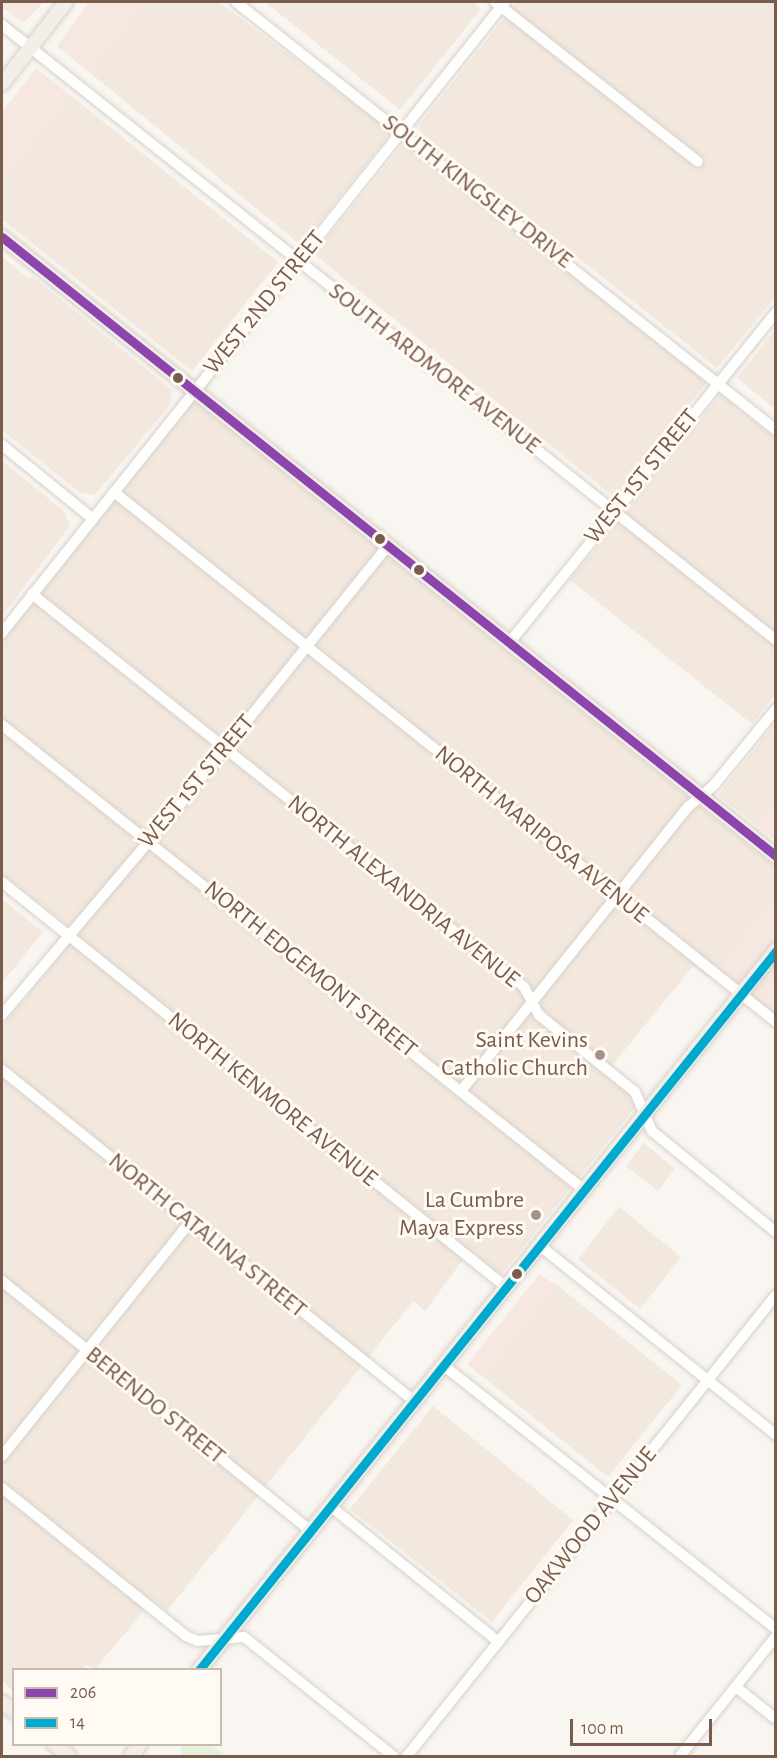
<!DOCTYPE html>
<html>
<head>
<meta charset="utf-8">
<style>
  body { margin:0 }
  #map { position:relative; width:777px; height:1758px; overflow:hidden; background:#f9f5f0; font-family:"Alegreya Sans",sans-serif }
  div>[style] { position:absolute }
  .residential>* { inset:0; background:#f2e8de }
  .commercial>* { inset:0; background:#f6e8e1 }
  .green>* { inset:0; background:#e7f0db }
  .roads { filter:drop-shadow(0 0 2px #d7d1cb) drop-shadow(0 0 2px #d7d1cb) }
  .minor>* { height:10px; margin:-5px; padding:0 5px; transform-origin:5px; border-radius:5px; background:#fefefd }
  .major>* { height:14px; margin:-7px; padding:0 7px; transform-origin:7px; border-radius:7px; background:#f3eee8 }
  .bus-1>* { height:9px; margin:-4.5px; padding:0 4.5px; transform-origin:4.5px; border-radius:4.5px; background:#8e44ad }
  .bus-2>* { height:9px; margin:-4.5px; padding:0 4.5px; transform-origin:4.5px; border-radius:4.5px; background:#00a9ce }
  .dots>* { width:16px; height:16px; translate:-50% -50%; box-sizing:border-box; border:3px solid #fffaf3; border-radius:50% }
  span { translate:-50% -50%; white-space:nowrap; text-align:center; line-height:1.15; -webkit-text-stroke:6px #fffaf3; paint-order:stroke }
  .street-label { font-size:24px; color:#7a5c4d }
  .poi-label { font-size:24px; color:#7a5c4d }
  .right { translate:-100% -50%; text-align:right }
  .frame { position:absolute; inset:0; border:3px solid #7a5c4d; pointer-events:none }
  .legend { position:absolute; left:12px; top:1668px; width:210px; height:78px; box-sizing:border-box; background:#fffaf3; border:2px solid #cabbb1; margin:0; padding:8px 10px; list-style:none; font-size:18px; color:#7a5c4d }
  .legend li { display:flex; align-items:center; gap:12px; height:30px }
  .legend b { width:30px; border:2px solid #cabbb1 }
  .scale { position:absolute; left:570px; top:1719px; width:142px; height:27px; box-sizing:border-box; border:3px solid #7a5c4d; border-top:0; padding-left:8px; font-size:18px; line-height:21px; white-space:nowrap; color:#7a5c4d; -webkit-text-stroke:4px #fffaf3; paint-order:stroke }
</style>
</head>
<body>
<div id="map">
  <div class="residential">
    <div style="clip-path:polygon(145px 2px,219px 2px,392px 132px,301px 245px,89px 72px)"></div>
    <div style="clip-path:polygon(265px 2px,472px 2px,481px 9px,400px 110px)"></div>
    <div style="clip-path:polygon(517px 2px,775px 2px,775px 297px,717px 368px,420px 132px,419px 125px)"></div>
    <div style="clip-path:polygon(70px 95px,278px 262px,192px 371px,2px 219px,2px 181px)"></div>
    <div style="clip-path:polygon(405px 142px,707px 382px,614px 497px,314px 254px)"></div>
    <div style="clip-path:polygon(2px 257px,29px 279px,32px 276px,172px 390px,170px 405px,95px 495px,80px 493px,2px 430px)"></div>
    <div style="clip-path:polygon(775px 330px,775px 409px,737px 378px)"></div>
    <div style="clip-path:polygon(721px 394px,775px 438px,775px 695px,752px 724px,570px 580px)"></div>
    <div style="clip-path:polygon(192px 399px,776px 867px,775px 897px,710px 978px,693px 966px,605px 1074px,639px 1102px,501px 1275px,470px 1250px,425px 1311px,413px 1301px,167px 1611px,153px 1600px,95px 1669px,87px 1665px,83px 1669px,14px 1670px,13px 1691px,2px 1681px,2px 1027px,78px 933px,2px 874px,2px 637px)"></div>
    <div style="clip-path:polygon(2px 461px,65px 512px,70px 526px,2px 616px)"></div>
    <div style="clip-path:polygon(775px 723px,775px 803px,757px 826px,718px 795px)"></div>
    <div style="clip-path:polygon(2px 899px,43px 932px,2px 983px)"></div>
    <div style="clip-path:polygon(644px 1143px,675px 1169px,658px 1191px,626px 1166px)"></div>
    <div style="clip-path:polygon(619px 1207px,681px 1257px,640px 1309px,578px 1259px)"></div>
    <div style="clip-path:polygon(557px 1285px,682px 1385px,608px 1477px,483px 1377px)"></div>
    <div style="clip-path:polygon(433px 1406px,573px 1520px,492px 1622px,350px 1509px)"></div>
  </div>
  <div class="commercial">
    <div style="clip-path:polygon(2px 2px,44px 2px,23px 23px,2px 7px)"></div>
    <div style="clip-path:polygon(89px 2px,145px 2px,89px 72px,57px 46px)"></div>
    <div style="clip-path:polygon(36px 68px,70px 95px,2px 181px,2px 112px)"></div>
    <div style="clip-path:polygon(775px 803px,775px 840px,757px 826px)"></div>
    <div style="clip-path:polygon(775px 897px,775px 1017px,716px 969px)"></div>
    <div style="clip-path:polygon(539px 1275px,557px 1285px,483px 1377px,467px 1364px)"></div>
  </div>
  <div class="green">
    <div style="clip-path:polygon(181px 1745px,211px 1745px,226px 1756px,182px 1756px)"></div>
  </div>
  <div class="roads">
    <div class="minor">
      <div style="left:236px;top:2px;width:689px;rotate:38.4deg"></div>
      <div style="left:495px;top:2px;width:258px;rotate:38.2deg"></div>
      <div style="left:2px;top:25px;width:989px;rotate:38.47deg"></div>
      <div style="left:2px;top:445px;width:117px;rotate:39.1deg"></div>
      <div style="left:114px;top:492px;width:848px;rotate:38.68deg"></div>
      <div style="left:32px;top:594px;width:630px;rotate:38.62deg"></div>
      <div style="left:524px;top:987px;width:32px;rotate:62deg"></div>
      <div style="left:539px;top:1015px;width:123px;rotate:38.7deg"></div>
      <div style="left:635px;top:1092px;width:43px;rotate:66.4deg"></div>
      <div style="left:652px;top:1131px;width:160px;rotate:39.2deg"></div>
      <div style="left:2px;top:633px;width:807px;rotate:-51.44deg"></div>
      <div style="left:510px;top:642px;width:424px;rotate:-51.1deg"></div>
      <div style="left:2px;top:725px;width:745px;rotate:38.62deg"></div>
      <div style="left:2px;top:882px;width:647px;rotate:38.78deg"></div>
      <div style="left:2px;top:1015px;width:277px;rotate:-49.8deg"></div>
      <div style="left:181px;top:803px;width:330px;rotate:-51.2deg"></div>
      <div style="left:2px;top:1070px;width:528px;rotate:38.78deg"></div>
      <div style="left:461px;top:1091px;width:364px;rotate:-51.4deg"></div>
      <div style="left:688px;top:807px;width:34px;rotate:-40deg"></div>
      <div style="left:714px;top:785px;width:98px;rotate:-50.8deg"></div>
      <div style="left:539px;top:1245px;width:304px;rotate:38.7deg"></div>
      <div style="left:2px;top:1281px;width:395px;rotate:39deg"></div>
      <div style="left:443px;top:1365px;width:425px;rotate:38.4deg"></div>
      <div style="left:2px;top:1456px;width:300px;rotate:-51.2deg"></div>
      <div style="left:2px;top:1488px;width:236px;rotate:38.8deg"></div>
      <div style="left:186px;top:1636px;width:13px;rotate:23deg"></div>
      <div style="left:198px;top:1641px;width:46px;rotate:-5deg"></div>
      <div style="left:244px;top:1637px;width:191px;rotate:38.6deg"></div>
      <div style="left:329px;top:1505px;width:218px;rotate:38.9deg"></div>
      <div style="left:736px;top:1687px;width:51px;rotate:38.7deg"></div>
      <div style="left:407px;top:1756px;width:590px;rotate:-51.33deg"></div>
      <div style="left:680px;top:1756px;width:154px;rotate:-51.3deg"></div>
    </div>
    <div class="major">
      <div style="left:2px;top:84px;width:104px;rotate:-52deg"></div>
      <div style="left:2px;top:237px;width:991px;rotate:38.65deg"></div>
      <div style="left:199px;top:1670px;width:923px;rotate:-51.29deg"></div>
      <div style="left:2px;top:1702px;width:16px;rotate:40deg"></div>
      <div style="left:54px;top:1744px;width:19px;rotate:39deg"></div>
      <div style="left:131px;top:1756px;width:15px;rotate:-53deg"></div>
    </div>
  </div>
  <div class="bus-1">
    <div style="left:2px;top:237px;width:991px;rotate:38.65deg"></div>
  </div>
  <div class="bus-2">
    <div style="left:199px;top:1670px;width:922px;rotate:-51.25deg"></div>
  </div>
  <div class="dots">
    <div style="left:178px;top:378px;background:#7a5c4d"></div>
    <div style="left:380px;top:539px;background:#7a5c4d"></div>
    <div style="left:419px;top:570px;background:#7a5c4d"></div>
    <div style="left:600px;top:1055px;background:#a69286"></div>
    <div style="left:536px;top:1215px;background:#a69286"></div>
    <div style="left:517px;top:1274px;background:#7a5c4d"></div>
  </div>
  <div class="street-label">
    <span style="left:477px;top:192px;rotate:38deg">SOUTH KINGSLEY DRIVE</span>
    <span style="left:265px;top:303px;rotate:-51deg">WEST 2ND STREET</span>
    <span style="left:434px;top:369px;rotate:38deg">SOUTH ARDMORE AVENUE</span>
    <span style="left:642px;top:477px;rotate:-51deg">WEST 1ST STREET</span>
    <span style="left:197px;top:782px;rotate:-50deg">WEST 1ST STREET</span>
    <span style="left:541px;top:835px;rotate:39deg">NORTH MARIPOSA AVENUE</span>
    <span style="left:403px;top:892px;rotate:39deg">NORTH ALEXANDRIA AVENUE</span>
    <span style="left:310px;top:970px;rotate:39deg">NORTH EDGEMONT STREET</span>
    <span style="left:272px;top:1100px;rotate:39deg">NORTH KENMORE AVENUE</span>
    <span style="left:207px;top:1236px;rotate:39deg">NORTH CATALINA STREET</span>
    <span style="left:155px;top:1406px;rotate:39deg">BERENDO STREET</span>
    <span style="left:591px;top:1526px;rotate:-51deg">OAKWOOD AVENUE</span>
  </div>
  <div class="poi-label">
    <span class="right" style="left:588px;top:1055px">Saint Kevins<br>Catholic Church</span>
    <span class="right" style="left:524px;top:1215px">La Cumbre<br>Maya Express</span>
  </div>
  <div class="frame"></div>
  <ul class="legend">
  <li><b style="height:8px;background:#8e44ad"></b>206</li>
  <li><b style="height:8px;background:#00a9ce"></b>14</li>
  </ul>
  <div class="scale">100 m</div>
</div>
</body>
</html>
